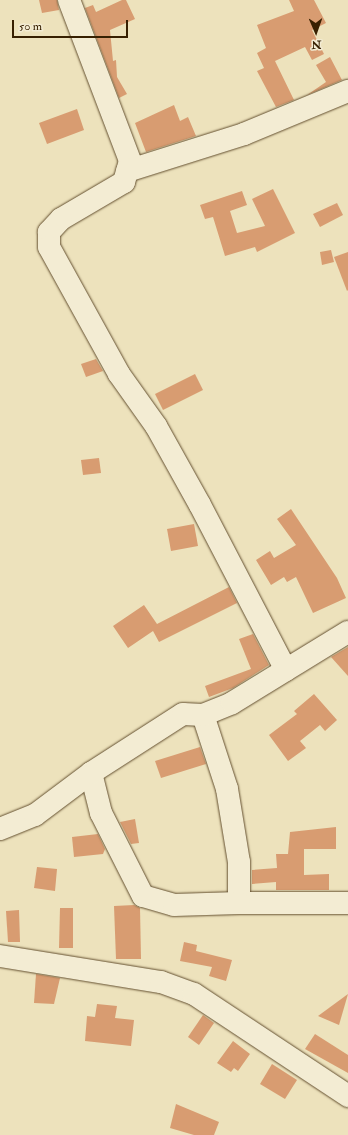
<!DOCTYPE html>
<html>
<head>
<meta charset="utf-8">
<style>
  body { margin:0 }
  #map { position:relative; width:348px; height:1135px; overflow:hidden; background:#ede2bc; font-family:"IM FELL Double Pica",serif }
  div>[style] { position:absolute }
  .building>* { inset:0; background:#d89c71 }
  .roads { filter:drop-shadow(0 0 1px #645030) drop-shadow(0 0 1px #645030) }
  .minor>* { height:22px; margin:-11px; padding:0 11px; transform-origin:11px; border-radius:11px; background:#f3ecd3 }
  span { translate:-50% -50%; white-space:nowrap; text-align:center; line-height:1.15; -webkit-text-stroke:3.5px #f3ecd3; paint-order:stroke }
  .north { position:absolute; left:296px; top:12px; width:40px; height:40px; -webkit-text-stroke:3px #f3ecd3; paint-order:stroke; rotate:178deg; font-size:11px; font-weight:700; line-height:16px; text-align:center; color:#372001 }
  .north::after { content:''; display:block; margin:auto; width:14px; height:18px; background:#372001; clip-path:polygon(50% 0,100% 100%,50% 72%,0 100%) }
  .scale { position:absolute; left:12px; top:20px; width:116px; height:18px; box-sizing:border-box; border:2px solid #372001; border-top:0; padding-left:5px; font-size:12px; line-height:14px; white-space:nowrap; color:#372001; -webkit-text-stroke:3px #f3ecd3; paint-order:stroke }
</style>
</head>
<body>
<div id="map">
  <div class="building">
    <div style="clip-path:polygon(39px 0,57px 0,59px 10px,42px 13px)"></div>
    <div style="clip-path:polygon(122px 0,126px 0,135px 19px,110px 30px,113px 61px,116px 60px,117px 77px,127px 94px,119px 98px,85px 8px,93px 5px,96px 12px)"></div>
    <div style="clip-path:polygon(289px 0,314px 0,326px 23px,312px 30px,324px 54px,312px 60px,305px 47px,275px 61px,294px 100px,276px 107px,257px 71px,264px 68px,257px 53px,266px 48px,257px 25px,294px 11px)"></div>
    <div style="clip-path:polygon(330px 57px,342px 80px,307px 95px,326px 82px,316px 65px)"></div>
    <div style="clip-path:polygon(174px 105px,180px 121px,188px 117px,196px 136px,146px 152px,135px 123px)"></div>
    <div style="clip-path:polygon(77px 109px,84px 130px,47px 144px,39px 123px)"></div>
    <div style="clip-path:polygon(273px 189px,295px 233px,257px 252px,255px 247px,225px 256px,213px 217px,205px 219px,200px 205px,242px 191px,247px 205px,230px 211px,237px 233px,265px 226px,252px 199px)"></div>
    <div style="clip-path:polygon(337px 203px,343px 215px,320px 227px,313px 214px)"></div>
    <div style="clip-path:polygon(331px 250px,334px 262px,322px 265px,320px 252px)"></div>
    <div style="clip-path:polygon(348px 252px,348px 290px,347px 291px,334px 257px)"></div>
    <div style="clip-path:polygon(96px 359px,103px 371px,86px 377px,81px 364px)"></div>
    <div style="clip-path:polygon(195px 374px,203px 390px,163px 410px,155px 394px)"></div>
    <div style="clip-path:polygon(99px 458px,101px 473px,83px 475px,81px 460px)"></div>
    <div style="clip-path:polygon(291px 509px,337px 578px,346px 598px,313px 613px,296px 577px,287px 582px,284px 577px,271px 585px,256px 560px,270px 551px,274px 558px,296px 545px,277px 519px)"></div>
    <div style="clip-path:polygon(194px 524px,198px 546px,171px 551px,167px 529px)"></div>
    <div style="clip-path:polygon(229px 587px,237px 603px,159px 642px,153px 631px,128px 648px,113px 626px,144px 605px,157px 624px)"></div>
    <div style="clip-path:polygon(253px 634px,269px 665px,233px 688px,209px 697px,205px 686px,251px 669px,239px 639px)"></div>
    <div style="clip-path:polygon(348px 647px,348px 676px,331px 657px)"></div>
    <div style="clip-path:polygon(314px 694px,337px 720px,325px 731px,320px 725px,300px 741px,306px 748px,288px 761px,269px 735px,297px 714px,294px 711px)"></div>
    <div style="clip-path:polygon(200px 747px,206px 764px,161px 778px,155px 761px)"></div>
    <div style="clip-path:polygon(135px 819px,139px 843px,131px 844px,120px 822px)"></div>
    <div style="clip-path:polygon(336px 827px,336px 849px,304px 849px,304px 875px,329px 874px,329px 890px,276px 890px,276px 882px,252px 884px,252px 870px,277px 868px,276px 854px,288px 854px,290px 832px)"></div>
    <div style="clip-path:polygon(98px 834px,105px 849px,103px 854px,74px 857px,72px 837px)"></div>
    <div style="clip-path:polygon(37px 867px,57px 869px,55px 891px,34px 888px)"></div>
    <div style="clip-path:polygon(134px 905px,140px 908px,141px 959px,116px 959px,114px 906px)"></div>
    <div style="clip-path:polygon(60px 908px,73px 908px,73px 948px,59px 948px)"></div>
    <div style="clip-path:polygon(19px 910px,20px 942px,8px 942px,6px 911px)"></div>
    <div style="clip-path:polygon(184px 942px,197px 945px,196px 951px,232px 960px,226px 981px,209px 976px,212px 967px,180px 961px)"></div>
    <div style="clip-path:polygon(36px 974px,60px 978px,54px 1004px,34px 1003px)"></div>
    <div style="clip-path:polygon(348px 994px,339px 1025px,318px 1016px)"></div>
    <div style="clip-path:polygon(97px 1004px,117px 1006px,115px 1018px,134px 1020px,131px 1046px,85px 1041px,87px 1016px,95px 1017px)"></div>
    <div style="clip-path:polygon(203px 1015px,214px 1023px,199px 1045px,188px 1037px)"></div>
    <div style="clip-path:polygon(315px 1034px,348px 1055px,348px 1073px,305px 1049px)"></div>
    <div style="clip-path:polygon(233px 1041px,250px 1054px,238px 1071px,234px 1068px,231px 1072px,217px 1063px)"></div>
    <div style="clip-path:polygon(272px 1064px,297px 1080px,285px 1099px,260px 1084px)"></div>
    <div style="clip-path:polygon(176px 1104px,219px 1122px,214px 1135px,194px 1135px,170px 1128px)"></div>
  </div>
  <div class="roads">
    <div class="minor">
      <div style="left:69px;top:0;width:172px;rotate:69.2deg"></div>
      <div style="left:130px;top:161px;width:22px;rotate:106deg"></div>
      <div style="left:124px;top:182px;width:73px;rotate:149.6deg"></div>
      <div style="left:61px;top:219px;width:18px;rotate:133deg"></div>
      <div style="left:49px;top:232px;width:15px;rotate:90deg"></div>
      <div style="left:49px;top:247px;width:145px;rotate:61.1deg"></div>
      <div style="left:119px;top:374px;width:64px;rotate:54.6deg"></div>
      <div style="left:156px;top:426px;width:90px;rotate:60.9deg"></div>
      <div style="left:200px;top:505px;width:186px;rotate:62.5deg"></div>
      <div style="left:127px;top:171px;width:123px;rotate:-17.5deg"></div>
      <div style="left:244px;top:134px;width:113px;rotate:-22.5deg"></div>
      <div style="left:203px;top:715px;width:78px;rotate:72deg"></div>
      <div style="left:227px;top:789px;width:74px;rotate:80.7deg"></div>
      <div style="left:239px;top:862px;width:41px;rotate:90deg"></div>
      <div style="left:239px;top:903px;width:109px"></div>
      <div style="left:91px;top:773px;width:41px;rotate:76deg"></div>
      <div style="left:101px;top:813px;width:93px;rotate:63.2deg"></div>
      <div style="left:143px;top:896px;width:32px;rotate:16deg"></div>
      <div style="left:174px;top:905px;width:65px;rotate:-1.8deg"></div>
      <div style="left:0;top:829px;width:38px;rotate:-22deg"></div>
      <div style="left:35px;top:815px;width:70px;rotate:-36.9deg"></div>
      <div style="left:91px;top:773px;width:109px;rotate:-32.7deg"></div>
      <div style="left:183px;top:714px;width:20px;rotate:3deg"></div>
      <div style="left:203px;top:715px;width:31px;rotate:-22deg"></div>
      <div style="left:232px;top:703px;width:136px;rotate:-31.5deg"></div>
      <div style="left:0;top:956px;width:163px;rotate:9.2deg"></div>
      <div style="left:161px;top:982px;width:35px;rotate:20deg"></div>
      <div style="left:194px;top:994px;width:185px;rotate:33.5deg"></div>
    </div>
  </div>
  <div class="north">N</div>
  <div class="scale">50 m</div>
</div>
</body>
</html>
